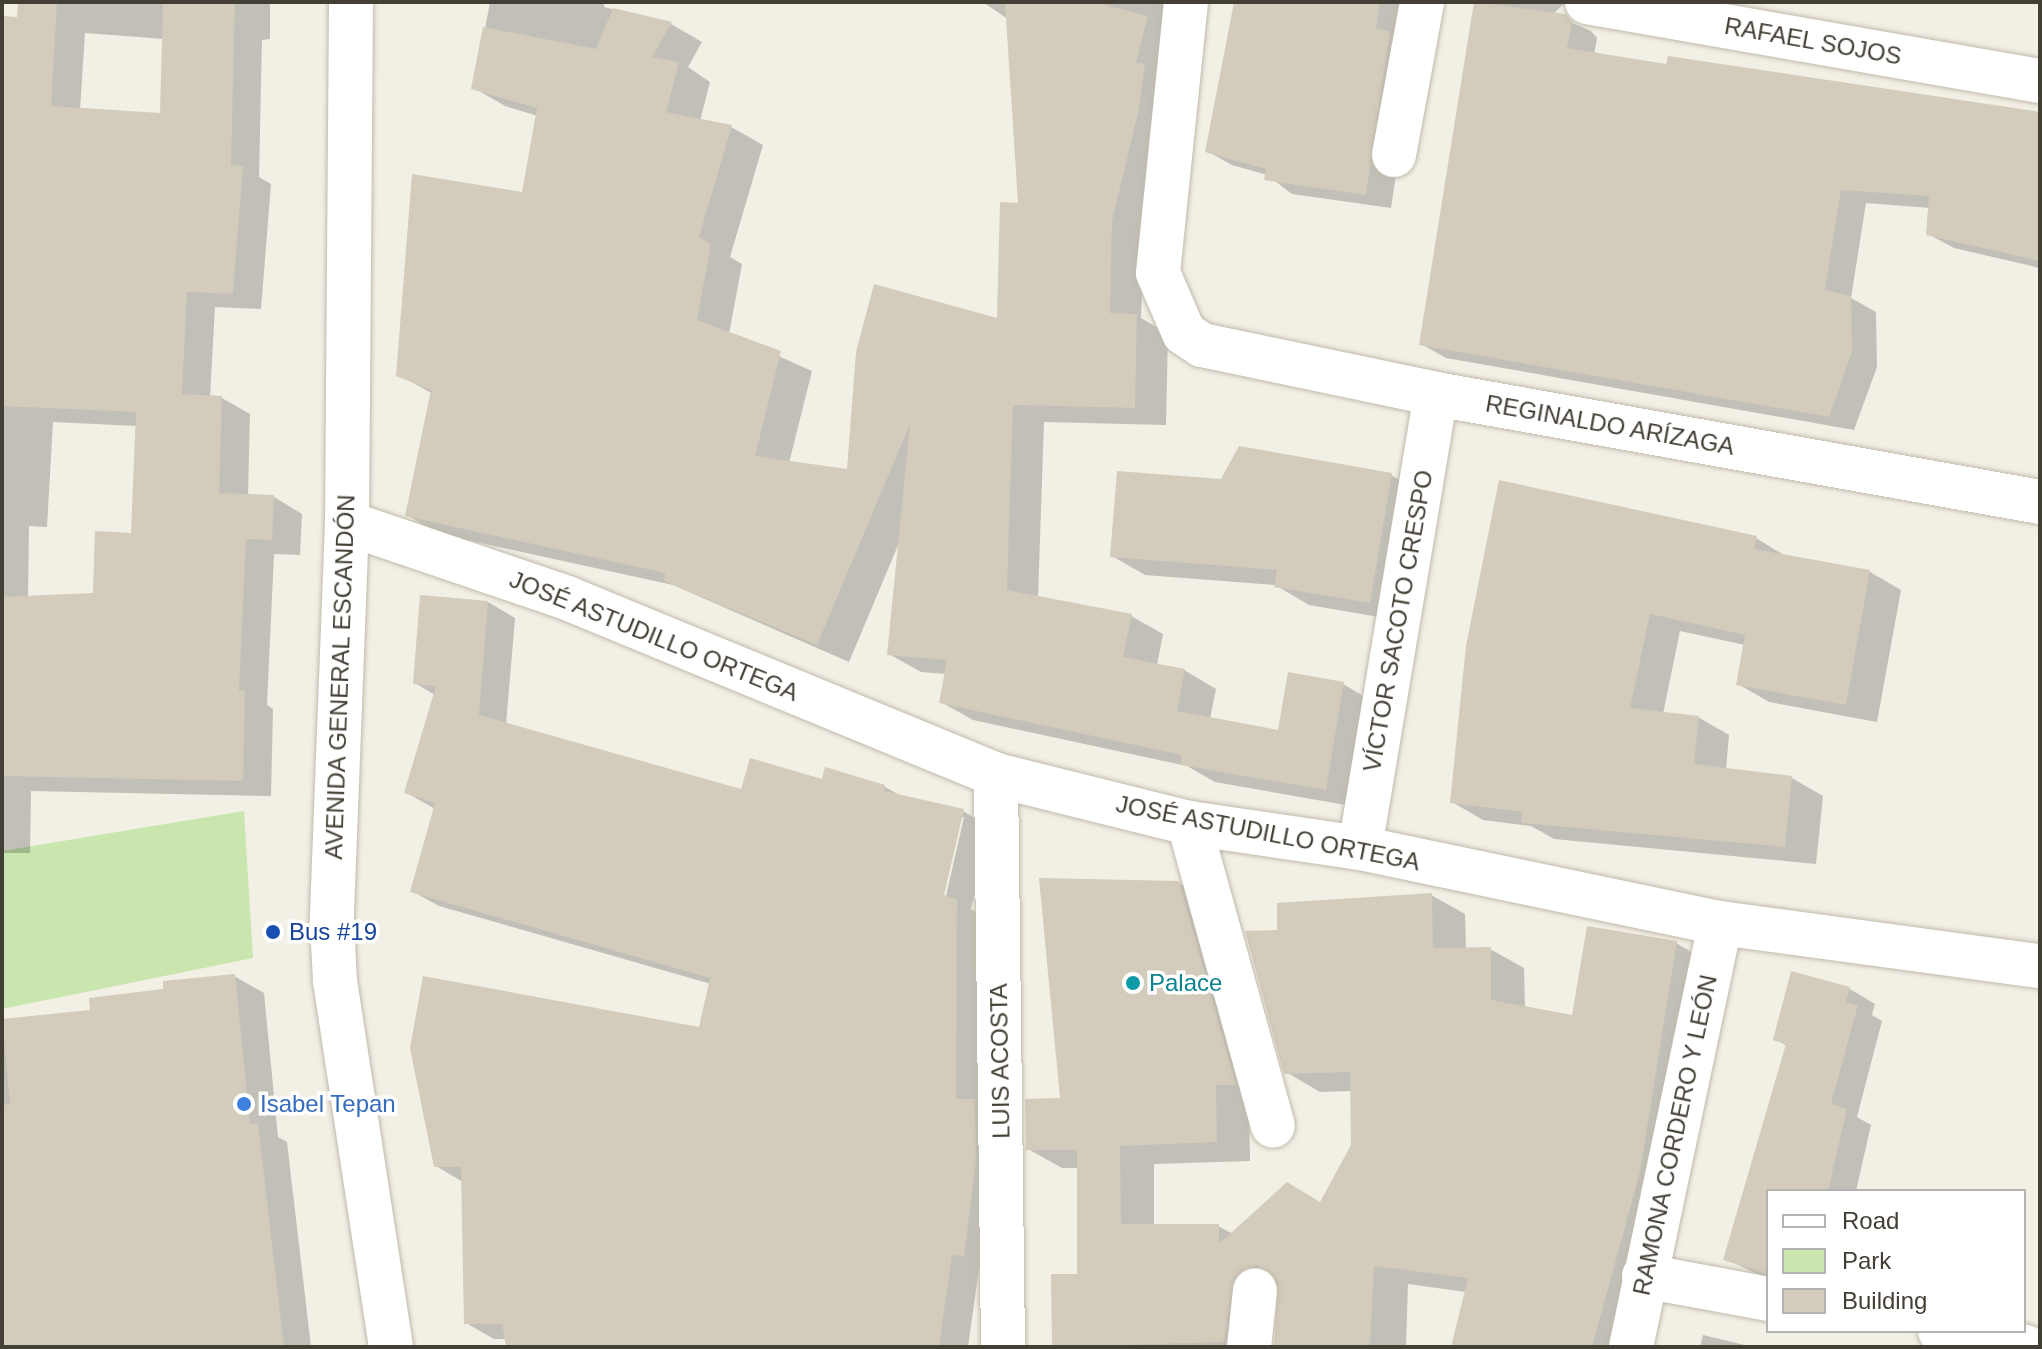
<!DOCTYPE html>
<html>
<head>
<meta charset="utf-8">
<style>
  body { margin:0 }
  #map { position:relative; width:2042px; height:1349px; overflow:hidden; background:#f2efe5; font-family:Helvetica,sans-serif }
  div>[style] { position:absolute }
  .green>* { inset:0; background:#cae6af }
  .shadow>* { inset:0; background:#0003 }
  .building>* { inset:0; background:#d3cbbb }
  .roads { filter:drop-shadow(0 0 2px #c0baab) drop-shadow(0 0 2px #c0baab) }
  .minor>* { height:44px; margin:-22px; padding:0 22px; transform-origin:22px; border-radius:22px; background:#fff }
  .dots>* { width:22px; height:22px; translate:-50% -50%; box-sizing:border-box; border:4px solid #fff; border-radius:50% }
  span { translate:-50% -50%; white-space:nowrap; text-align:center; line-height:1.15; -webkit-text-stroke:7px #fff; paint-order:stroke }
  .street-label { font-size:24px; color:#443f35 }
  .transit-label { font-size:24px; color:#164399 }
  .left { translate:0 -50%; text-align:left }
  .culture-label { font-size:24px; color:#0d838f }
  .shop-label { font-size:24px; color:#366cbe }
  .frame { position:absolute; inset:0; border:4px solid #443f35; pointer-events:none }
  .legend { position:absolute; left:1766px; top:1189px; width:260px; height:144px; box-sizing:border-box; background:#fff; border:2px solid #b4b2ae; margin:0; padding:10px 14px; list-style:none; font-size:24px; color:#443f35 }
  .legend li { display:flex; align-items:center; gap:16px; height:40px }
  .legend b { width:40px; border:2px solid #b4b2ae }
</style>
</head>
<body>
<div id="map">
  <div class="green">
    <div style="clip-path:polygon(244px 811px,253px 958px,2px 1009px,2px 851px)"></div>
  </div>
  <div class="shadow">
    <div style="clip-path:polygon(evenodd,20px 2px,270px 2px,270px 39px,262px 40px,259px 177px,271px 184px,261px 309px,215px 307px,210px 398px,222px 398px,250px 414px,248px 496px,274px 497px,302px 514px,300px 555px,274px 554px,267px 705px,273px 709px,271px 796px,31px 791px,30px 853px,2px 853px,2px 18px,19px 19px,20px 2px,85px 33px,164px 39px,162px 115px,80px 110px,85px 33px,20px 2px,53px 422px,137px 426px,133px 535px,95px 595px,28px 598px,29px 526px,47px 527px,53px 422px)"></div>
    <div style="clip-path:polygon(490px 2px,604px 2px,604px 7px,671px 24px,702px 42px,688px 67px,710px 82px,700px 121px,731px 127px,763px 145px,730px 257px,742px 264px,729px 334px,812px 371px,789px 463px,849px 471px,999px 321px,1020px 205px,1009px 20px,983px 2px,1181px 2px,1144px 240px,1141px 318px,1168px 334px,1166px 425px,1044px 422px,1038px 598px,1131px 616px,1163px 634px,1157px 665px,1184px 670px,1216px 689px,1210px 719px,1280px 732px,1343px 684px,1375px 703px,1357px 807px,1215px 782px,1187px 766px,973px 720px,941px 702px,946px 674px,921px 672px,889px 654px,899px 543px,849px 662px,673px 585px,439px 534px,407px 515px,433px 394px,399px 375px,524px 194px,538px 116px,505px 106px,474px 88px)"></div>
    <div style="clip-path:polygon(1316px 2px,1409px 2px,1415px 47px,1391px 208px,1292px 194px,1267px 175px,1232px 165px,1207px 151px)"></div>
    <div style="clip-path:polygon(1476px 2px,1566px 2px,1553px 14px,1591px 31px,1597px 38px,1594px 55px,1668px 67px,1670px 58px,2040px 114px,2040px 268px,1954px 248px,1928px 234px,1930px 208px,1866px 203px,1851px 298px,1876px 312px,1877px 367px,1854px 430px,1446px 358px,1421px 344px)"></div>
    <div style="clip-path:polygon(1391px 475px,1424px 494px,1402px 621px,1309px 605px,1275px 585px,1145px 575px,1112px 556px)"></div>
    <div style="clip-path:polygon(1756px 538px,1787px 557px,1870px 572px,1901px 590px,1877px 722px,1769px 702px,1738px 684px,1745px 645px,1680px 631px,1663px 714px,1698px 717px,1729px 735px,1726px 770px,1792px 778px,1823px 796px,1816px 864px,1554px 839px,1531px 826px,1483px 820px,1452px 802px,1469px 645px)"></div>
    <div style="clip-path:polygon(evenodd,488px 602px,515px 618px,506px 725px,742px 791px,823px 781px,885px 787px,903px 797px,963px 811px,990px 827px,971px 909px,984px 916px,990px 1271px,979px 1269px,968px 1347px,508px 1347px,506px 1339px,494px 1339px,466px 1323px,463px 1182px,436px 1166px,700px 1030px,711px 984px,439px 906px,412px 891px,435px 809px,407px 793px,435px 695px,415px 683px,488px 602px,960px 817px,964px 817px,944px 905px,940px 905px,960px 817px)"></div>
    <div style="clip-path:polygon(1179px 883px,1213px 903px,1249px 1104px,1250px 1161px,1154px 1164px,1154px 1226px,1218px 1226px,1233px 1234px,1321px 1204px,1353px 1145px,1352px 1091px,1320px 1092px,1286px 1072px,1279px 932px,1431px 895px,1465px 914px,1466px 949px,1490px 949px,1524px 968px,1525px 1008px,1574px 1017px,1676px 943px,1710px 963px,1631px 1347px,1453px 1347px,1466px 1292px,1408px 1284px,1406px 1347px,1276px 1347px,1280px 1284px,1264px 1306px,1261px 1347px,1054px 1347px,1053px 1276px,1079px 1276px,1079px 1168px,1062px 1168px,1028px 1149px,1062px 1100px)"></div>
    <div style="clip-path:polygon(1792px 974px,1850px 989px,1875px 1004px,1872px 1015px,1882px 1021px,1857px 1117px,1871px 1125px,1856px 1191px,1768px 1191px,1768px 1279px,1725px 1259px,1787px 1046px,1775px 1039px)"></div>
    <div style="clip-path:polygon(234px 976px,264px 993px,278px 1137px,287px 1142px,311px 1347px,2px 1347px,2px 1020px,93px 1012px)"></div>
    <div style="clip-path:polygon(1703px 1335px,1753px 1347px,1700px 1347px)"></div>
  </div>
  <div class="building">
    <div style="clip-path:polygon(18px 2px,57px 2px,51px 106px,160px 113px,163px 2px,235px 2px,231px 165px,243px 166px,233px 294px,187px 292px,182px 394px,222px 396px,219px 493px,274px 495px,272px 540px,246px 539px,239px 691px,245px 690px,243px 781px,2px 776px,2px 597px,93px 593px,95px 531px,131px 533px,136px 412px,2px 406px,2px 16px,17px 17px)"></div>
    <div style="clip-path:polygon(1005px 2px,1094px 2px,1148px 16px,1136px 63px,1145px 64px,1138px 113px,1112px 221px,1110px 313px,1137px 314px,1135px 408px,1013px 405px,1007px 590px,1132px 614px,1123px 657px,1185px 669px,1177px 711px,1278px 730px,1288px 672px,1344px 682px,1326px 790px,1181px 765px,1182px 755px,939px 703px,947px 660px,887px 655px,910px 424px,817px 645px,664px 581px,665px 573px,405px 516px,431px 390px,396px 376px,412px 174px,522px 192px,537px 108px,471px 89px,483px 27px,596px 49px,613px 8px,672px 22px,652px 57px,679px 62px,666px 112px,732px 125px,699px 237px,711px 244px,697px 320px,781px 351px,755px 456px,847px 469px,856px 352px,874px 284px,997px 318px,1000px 202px,1018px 203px)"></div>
    <div style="clip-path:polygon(1234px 2px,1380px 2px,1376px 29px,1390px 31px,1366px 195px,1264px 180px,1266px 169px,1205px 152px)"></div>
    <div style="clip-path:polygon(1474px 2px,1566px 14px,1572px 22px,1567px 48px,1666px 64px,1668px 56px,2040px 112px,2040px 261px,1926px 235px,1929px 196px,1841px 190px,1825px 290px,1851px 296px,1852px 352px,1829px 417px,1419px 345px)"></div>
    <div style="clip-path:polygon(1239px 446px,1392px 473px,1370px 603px,1274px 587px,1277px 570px,1110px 557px,1117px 471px,1221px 479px)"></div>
    <div style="clip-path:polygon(1499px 480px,1757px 536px,1754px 549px,1870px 570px,1846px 705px,1736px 685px,1745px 635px,1650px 614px,1630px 708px,1699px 716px,1694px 764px,1792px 776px,1785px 847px,1521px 823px,1523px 812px,1450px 803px,1466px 646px)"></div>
    <div style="clip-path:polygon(420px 595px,488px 601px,479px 715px,741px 789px,750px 758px,822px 779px,825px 767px,885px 785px,884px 791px,964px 809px,944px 895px,957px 899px,956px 1099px,975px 1099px,976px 1161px,964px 1256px,952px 1255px,939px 1347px,506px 1347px,502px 1324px,464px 1324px,461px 1167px,434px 1167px,410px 1048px,423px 976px,699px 1027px,710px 978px,410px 892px,435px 803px,404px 793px,436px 686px,413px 684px)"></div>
    <div style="clip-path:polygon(1039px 878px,1179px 881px,1236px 1085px,1216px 1085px,1217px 1142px,1120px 1146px,1121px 1224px,1219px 1224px,1219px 1244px,1287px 1182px,1320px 1202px,1351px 1145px,1350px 1072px,1284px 1074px,1245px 931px,1277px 930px,1277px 903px,1432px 893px,1433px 948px,1491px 947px,1491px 1000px,1572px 1015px,1587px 926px,1677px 941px,1640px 1172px,1592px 1347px,1451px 1347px,1468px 1278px,1374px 1266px,1370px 1347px,1274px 1347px,1278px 1281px,1257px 1265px,1234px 1276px,1224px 1342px,1052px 1347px,1051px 1274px,1077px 1274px,1077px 1150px,1026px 1150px,1025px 1099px,1060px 1098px)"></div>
    <div style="clip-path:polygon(1791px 971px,1850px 987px,1846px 1002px,1858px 1005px,1831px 1104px,1847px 1109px,1828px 1191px,1768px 1191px,1768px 1274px,1723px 1260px,1786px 1044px,1773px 1040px)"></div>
    <div style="clip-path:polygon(235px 974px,250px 1124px,258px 1123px,284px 1347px,2px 1347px,2px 1105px,10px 1104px,2px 1019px,90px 1010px,89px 998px,163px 989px,163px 981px)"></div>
  </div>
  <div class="roads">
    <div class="minor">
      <div style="left:351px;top:2px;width:521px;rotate:90.44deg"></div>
      <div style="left:347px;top:523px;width:399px;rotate:92.2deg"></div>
      <div style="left:332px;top:922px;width:59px;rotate:87.1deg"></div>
      <div style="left:335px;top:981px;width:370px;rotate:81.3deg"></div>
      <div style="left:1186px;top:2px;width:272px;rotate:95.9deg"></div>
      <div style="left:1158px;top:273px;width:65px;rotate:66.6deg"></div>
      <div style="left:1184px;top:333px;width:22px;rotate:34deg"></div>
      <div style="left:1202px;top:345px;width:239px;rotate:11.8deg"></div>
      <div style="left:1436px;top:394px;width:614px;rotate:10.14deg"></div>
      <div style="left:1587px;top:2px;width:460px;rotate:9.9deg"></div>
      <div style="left:1394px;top:155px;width:156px;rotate:-79.6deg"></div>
      <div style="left:347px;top:523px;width:232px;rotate:18.8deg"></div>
      <div style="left:567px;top:598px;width:464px;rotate:22.4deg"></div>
      <div style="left:996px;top:775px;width:199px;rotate:14deg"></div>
      <div style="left:1189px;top:823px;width:173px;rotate:8.3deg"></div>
      <div style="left:1360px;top:848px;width:368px;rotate:11.8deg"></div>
      <div style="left:1720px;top:923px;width:323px;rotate:7.7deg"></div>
      <div style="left:996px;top:775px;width:572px;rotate:89.3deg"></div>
      <div style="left:1189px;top:823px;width:314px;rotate:74.5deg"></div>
      <div style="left:1360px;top:848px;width:460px;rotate:-80.5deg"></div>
      <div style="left:1644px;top:1276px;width:126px;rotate:10.5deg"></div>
      <div style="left:1940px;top:1331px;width:87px;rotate:10.5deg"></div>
      <div style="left:1249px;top:1347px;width:57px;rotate:-84deg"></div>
      <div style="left:1631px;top:1347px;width:433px;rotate:-78.1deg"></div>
    </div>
  </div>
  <div class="dots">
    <div style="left:273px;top:932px;background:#1a4fb4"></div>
    <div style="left:1133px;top:983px;background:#0f9aa8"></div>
    <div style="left:244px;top:1104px;background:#3f7fe0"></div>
  </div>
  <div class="street-label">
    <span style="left:1813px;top:41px;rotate:10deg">RAFAEL SOJOS</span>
    <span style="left:1610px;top:425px;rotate:10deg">REGINALDO ARÍZAGA</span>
    <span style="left:1398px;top:621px;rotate:-80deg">VÍCTOR SACOTO CRESPO</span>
    <span style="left:654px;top:636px;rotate:22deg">JOSÉ ASTUDILLO ORTEGA</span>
    <span style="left:340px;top:677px;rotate:-88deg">AVENIDA GENERAL ESCANDÓN</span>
    <span style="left:1268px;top:833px;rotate:11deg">JOSÉ ASTUDILLO ORTEGA</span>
    <span style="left:1000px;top:1061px;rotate:-91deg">LUIS ACOSTA</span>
    <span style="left:1675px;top:1135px;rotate:-78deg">RAMONA CORDERO Y LEÓN</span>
  </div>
  <div class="transit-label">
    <span class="left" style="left:289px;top:932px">Bus #19</span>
  </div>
  <div class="culture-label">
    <span class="left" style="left:1149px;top:983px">Palace</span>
  </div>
  <div class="shop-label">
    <span class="left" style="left:260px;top:1104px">Isabel Tepan</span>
  </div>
  <div class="frame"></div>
  <ul class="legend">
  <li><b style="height:10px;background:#fff"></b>Road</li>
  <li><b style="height:22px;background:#cae6af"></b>Park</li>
  <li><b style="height:22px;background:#d3cbbb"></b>Building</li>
  </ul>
</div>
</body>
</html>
